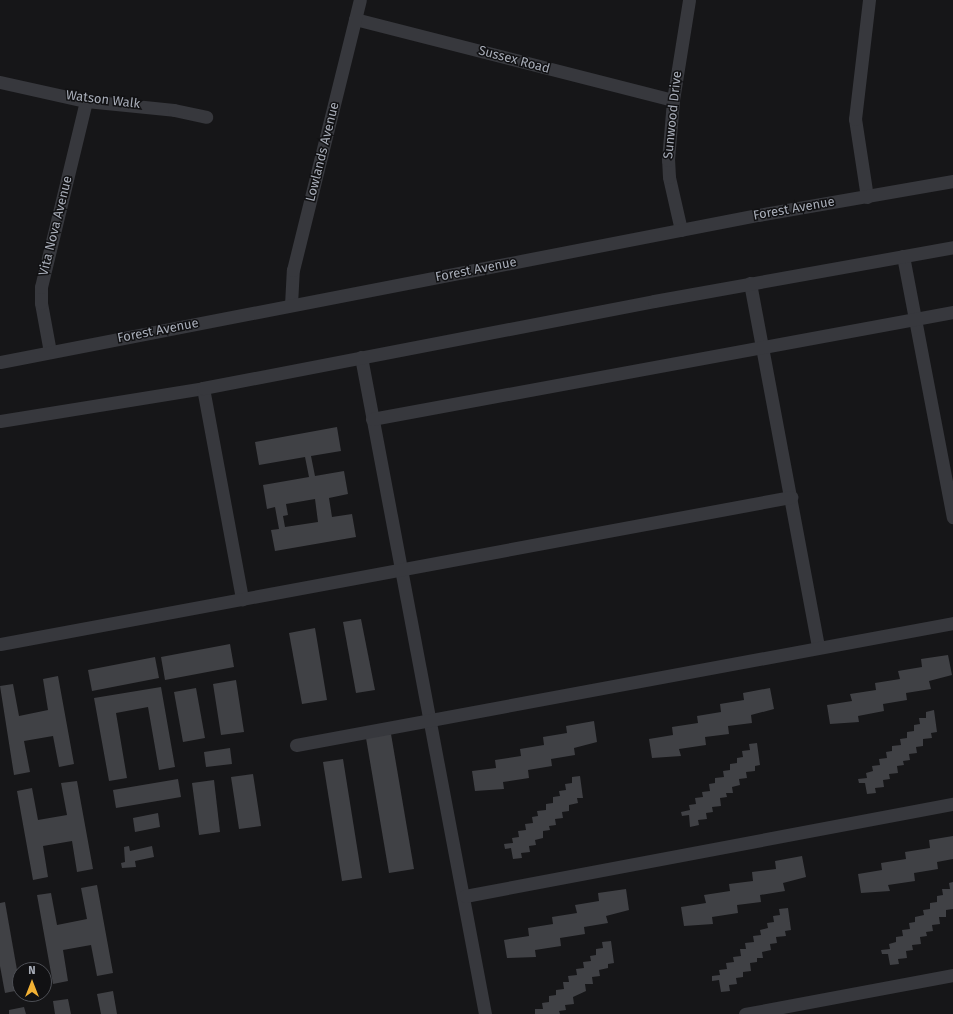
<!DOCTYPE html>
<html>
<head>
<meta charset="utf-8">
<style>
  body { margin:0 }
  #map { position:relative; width:953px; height:1014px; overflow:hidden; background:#161618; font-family:"Fira Sans",sans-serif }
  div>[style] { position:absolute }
  .building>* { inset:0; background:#404145 }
  .minor>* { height:13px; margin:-6.5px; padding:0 6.5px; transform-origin:6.5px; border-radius:6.5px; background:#37383d }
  span { translate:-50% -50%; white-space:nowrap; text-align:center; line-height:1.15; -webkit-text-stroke:3px #111113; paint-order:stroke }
  .street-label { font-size:13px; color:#a8adb8 }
  .north { position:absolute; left:12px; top:962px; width:40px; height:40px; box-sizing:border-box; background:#111113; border:1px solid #4d4f55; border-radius:50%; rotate:0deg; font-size:11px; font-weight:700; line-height:16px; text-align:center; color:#a8adb8 }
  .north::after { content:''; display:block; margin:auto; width:14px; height:18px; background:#f2b134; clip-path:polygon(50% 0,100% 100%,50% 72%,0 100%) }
</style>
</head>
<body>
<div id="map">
  <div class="building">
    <div style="clip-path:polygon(evenodd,337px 427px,341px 451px,311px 456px,315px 476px,344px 471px,348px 494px,329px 498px,332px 517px,352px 514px,356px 537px,275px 551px,271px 530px,279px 529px,275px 507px,267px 509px,263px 485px,309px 477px,305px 457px,259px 465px,255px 442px,337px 427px,315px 499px,318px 522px,285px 527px,283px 516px,288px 515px,286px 504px,315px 499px)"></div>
    <div style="clip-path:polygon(361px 619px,375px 690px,356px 693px,343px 622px)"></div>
    <div style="clip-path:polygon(315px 628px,327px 700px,302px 704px,289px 633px)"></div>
    <div style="clip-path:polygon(230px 644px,234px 667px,165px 680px,161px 657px)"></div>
    <div style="clip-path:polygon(948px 655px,952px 675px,929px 681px,931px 689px,906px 693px,907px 700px,883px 704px,884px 711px,858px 716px,859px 722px,830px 724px,827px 705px,852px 701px,850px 694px,876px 690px,875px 683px,900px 679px,898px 671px,922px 667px,921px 659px)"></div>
    <div style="clip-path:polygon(155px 657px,159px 678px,92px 691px,88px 670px)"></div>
    <div style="clip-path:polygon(58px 676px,74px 764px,59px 767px,53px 736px,24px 741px,30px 772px,14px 775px,0 686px,13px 684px,19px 716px,48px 710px,43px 679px)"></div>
    <div style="clip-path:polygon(236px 680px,244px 732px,221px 735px,213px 684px)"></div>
    <div style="clip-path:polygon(161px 687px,175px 767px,159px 770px,148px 707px,116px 713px,127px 778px,109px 781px,94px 698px)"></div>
    <div style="clip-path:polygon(196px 688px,205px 738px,183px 742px,174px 692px)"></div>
    <div style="clip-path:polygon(770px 688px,774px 709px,751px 715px,752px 723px,728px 726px,729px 734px,705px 737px,706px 745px,679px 749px,681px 756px,652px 758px,649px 739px,673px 735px,672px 727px,698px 723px,697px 716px,721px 712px,720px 704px,744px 700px,743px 693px)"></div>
    <div style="clip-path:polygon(934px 710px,937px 732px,931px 733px,932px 738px,923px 739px,923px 746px,916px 747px,917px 753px,909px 754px,910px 760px,903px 761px,904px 765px,897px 766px,898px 773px,889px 774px,890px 779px,883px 780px,884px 787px,875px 788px,876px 793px,867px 794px,865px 783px,859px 783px,858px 779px,867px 778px,866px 773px,873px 771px,872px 766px,880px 765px,879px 759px,887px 758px,886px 752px,892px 751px,892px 746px,901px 745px,900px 739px,907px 738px,907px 732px,914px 731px,914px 725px,920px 724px,919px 718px,926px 718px,926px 712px)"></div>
    <div style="clip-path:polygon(594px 721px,597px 742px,574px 748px,575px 755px,551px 759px,552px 766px,528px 770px,529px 778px,503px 782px,504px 789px,475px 791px,472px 771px,496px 768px,495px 760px,521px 756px,520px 749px,544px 745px,543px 737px,567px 733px,566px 726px)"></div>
    <div style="clip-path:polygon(391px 734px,414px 869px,389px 873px,366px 738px)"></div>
    <div style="clip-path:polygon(757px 743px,760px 765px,755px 766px,755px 771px,746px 772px,747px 778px,739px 779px,740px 785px,732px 787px,733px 793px,726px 793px,727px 797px,720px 798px,721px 806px,712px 807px,713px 812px,706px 813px,707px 819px,698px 820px,699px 825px,690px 827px,689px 815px,682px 816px,681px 812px,690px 810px,689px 805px,696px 804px,695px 798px,703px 797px,702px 792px,710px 791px,709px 784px,715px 783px,715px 778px,724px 777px,723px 771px,730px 770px,730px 764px,737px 763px,737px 758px,743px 757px,742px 751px,750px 750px,749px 744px)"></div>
    <div style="clip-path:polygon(230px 748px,232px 764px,206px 767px,204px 752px)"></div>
    <div style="clip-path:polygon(343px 759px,362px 878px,342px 881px,323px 762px)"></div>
    <div style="clip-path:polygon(253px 774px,261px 826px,239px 829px,231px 777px)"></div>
    <div style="clip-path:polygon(580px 776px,583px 798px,577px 798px,578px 803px,569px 805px,569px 811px,562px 812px,563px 818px,555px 819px,556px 825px,549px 826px,550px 830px,543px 831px,543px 838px,535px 840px,536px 845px,529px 846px,530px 852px,521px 853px,522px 858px,513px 859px,511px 848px,505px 849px,504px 844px,513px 843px,512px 838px,519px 837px,518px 831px,526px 830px,525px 824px,533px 823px,532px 817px,538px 816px,537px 811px,546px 810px,546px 804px,553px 803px,553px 797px,560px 796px,559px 791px,566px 790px,565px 784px,572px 783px,572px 777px)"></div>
    <div style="clip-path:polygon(178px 779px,181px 797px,116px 808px,113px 790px)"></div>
    <div style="clip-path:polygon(214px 780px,220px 832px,199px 835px,192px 783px)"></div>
    <div style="clip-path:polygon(77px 781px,93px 869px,77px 872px,72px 841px,43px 846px,48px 877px,33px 880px,17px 791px,32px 788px,38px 820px,67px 815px,61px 783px)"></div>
    <div style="clip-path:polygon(158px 813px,160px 827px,135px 832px,133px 818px)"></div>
    <div style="clip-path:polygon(953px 836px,953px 859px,937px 862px,938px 869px,914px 873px,915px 881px,888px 885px,890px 891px,861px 893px,858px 874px,882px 870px,881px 863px,906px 859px,905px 852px,930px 848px,929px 840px)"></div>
    <div style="clip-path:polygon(129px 846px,130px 851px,152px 846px,154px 857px,135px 861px,136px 867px,122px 868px,121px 863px,125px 862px,124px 847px)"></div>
    <div style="clip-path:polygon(802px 856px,806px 877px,783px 883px,785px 891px,760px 895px,761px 902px,737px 905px,738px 913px,712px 917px,713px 924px,684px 926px,681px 907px,706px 903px,704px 895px,730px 891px,729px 884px,753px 881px,752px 872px,776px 869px,775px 861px)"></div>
    <div style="clip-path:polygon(953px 882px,953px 909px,946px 910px,946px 917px,939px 917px,940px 924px,932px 925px,933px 931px,926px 932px,927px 936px,920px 937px,921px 944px,912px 945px,913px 950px,906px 951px,907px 958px,898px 959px,899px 964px,890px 965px,888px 954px,882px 954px,881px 950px,890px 949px,889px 944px,896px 942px,896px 937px,903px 936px,902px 930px,910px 929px,909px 923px,915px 922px,915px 917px,924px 915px,923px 910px,930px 909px,930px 903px,937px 902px,937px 896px,943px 895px,942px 889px,950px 889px,949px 883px)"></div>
    <div style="clip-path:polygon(97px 885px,113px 973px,97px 976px,91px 945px,63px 950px,68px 981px,53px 984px,37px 895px,51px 893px,57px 925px,87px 919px,81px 888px)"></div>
    <div style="clip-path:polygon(626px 889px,629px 910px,606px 916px,608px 923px,584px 927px,585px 934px,560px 938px,561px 946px,535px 950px,536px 957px,507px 958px,504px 940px,529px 936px,528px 928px,553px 924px,552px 917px,577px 913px,575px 905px,599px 901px,598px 893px)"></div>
    <div style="clip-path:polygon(5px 902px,20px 987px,20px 990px,5px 993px,0 966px,0 903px)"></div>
    <div style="clip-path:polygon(788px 908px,791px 930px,785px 931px,786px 936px,776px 937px,777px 943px,770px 944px,771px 950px,762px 952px,763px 958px,757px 958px,757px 962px,750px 963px,751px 971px,743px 972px,743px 977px,736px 978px,737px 984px,729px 985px,730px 991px,721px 992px,719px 980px,712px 981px,712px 976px,720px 975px,719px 970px,727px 969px,726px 963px,734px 962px,733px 957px,741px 956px,740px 949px,746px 949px,745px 943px,754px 942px,753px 936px,761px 935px,760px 930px,768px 928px,767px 923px,774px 922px,773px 916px,780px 915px,779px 909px)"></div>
    <div style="clip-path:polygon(611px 941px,614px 963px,608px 964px,608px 968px,599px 970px,600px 976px,592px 977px,593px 984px,585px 984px,586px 991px,573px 997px,574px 1004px,565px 1005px,566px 1010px,559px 1011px,560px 1014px,535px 1014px,535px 1009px,543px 1009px,542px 1003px,549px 1002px,549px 996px,556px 995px,556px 990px,564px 989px,563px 982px,569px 982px,568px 976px,577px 975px,576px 969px,584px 968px,583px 962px,591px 961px,590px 956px,596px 955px,596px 949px,603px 948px,602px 942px)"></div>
    <div style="clip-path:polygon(113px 991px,117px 1014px,101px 1014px,97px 994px)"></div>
    <div style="clip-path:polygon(68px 999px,71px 1014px,55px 1014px,53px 1001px)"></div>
    <div style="clip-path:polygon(24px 1007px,26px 1014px,9px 1014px,9px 1010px)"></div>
  </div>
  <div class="minor">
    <div style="left:355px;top:19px;width:328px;rotate:14.3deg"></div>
    <div style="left:0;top:82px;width:88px;rotate:12.5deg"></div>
    <div style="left:86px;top:101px;width:88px;rotate:5.8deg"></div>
    <div style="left:174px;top:110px;width:33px;rotate:12deg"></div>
    <div style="left:867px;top:197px;width:79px;rotate:-98.7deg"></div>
    <div style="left:855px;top:119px;width:120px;rotate:-83.3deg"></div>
    <div style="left:681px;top:230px;width:54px;rotate:-102.8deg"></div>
    <div style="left:669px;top:177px;width:17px;rotate:-93deg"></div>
    <div style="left:668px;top:160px;width:60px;rotate:-85.2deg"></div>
    <div style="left:673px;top:100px;width:101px;rotate:-80.9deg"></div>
    <div style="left:903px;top:256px;width:266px;rotate:79.2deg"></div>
    <div style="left:750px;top:283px;width:370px;rotate:79.4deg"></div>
    <div style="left:291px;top:305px;width:35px;rotate:-87deg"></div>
    <div style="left:293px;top:270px;width:278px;rotate:-76.1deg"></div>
    <div style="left:50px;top:352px;width:50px;rotate:-100.4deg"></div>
    <div style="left:41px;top:303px;width:16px;rotate:-90deg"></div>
    <div style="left:41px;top:287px;width:191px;rotate:-76.4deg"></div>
    <div style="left:361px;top:357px;width:669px;rotate:79.31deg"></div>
    <div style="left:0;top:362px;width:772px;rotate:-10.98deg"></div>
    <div style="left:758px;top:215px;width:198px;rotate:-9.9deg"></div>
    <div style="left:203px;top:388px;width:215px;rotate:79.5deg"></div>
    <div style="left:372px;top:419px;width:591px;rotate:-10.43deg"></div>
    <div style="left:0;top:421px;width:206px;rotate:-9.2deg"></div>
    <div style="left:203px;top:388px;width:459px;rotate:-10.9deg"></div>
    <div style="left:654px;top:301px;width:304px;rotate:-10.2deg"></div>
    <div style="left:0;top:644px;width:805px;rotate:-10.53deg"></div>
    <div style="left:296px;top:745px;width:668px;rotate:-10.52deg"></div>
    <div style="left:465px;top:896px;width:497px;rotate:-10.7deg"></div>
    <div style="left:745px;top:1014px;width:212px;rotate:-10.6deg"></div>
  </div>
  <div class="street-label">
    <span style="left:514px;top:60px;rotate:15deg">Sussex Road</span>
    <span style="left:103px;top:100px;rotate:7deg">Watson Walk</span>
    <span style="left:673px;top:115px;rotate:-84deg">Sunwood Drive</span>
    <span style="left:323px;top:152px;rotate:-76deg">Lowlands Avenue</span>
    <span style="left:794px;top:209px;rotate:-10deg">Forest Avenue</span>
    <span style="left:56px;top:226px;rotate:-76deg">Vita Nova Avenue</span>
    <span style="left:476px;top:270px;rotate:-11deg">Forest Avenue</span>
    <span style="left:158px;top:331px;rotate:-11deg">Forest Avenue</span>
  </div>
  <div class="north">N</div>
</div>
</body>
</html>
